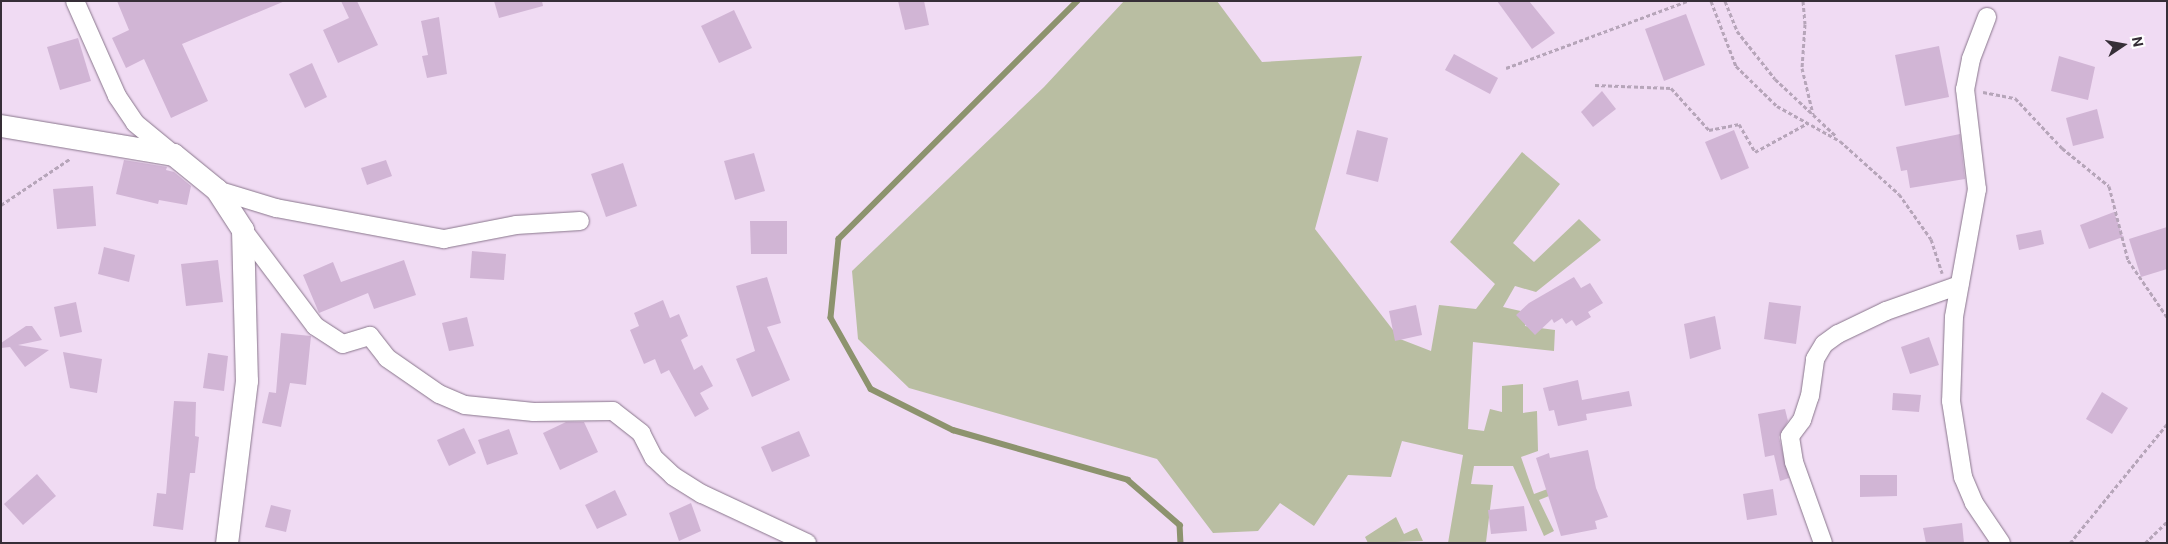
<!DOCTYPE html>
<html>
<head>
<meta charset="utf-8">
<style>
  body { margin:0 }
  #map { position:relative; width:2168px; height:544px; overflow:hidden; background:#f0dbf3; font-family:Roboto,sans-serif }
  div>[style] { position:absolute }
  .green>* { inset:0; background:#b9bea2 }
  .stream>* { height:5.5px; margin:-2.75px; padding:0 2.75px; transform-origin:2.75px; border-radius:2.75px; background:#8d936e }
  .building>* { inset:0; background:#d1b5d5 }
  .path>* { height:3px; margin-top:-1.5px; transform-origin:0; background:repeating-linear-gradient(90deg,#b6a5b9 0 4px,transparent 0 6.5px) }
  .roads { filter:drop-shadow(0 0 1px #89768c) drop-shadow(0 0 1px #89768c) }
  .minor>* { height:18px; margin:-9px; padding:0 9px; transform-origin:9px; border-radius:9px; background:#fff }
  .tertiary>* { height:22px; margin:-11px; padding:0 11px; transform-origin:11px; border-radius:11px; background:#fff }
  span { translate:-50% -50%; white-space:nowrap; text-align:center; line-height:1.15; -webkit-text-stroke:4px #fff; paint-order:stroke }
  .frame { position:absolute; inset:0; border:2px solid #362e37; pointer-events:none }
  .north { position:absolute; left:2098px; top:20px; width:50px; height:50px; -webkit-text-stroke:4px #fff; paint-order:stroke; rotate:78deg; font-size:14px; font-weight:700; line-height:20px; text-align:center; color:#362e37 }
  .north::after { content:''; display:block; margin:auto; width:18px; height:22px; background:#362e37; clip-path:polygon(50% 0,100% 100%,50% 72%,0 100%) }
</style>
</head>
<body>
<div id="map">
  <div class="green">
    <div style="clip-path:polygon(1124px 1px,1217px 1px,1262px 62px,1362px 56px,1315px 229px,1400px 339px,1431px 351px,1439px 305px,1476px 309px,1495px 284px,1450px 242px,1522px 152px,1560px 184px,1513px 243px,1534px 262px,1579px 219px,1601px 240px,1536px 292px,1515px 286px,1503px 307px,1525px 312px,1525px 326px,1555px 330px,1554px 351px,1473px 342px,1468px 429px,1484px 431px,1490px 409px,1502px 412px,1502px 386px,1523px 384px,1523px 413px,1537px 411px,1538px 451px,1521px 457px,1534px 494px,1561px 484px,1564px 490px,1539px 500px,1554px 531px,1544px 536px,1513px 466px,1474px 466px,1471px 484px,1493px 485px,1486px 542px,1506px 543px,1448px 543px,1463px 455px,1402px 441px,1391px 477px,1348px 475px,1314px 526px,1280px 503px,1258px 531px,1213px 533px,1157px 459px,909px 388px,858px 339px,852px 271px,1044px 87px)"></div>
    <div style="clip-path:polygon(1396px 517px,1404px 534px,1417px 528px,1423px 541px,1368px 543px,1365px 537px)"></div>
  </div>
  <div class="stream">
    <div style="left:1078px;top:1px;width:337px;rotate:135.1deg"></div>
    <div style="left:839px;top:239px;width:79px;rotate:95.8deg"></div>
    <div style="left:831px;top:318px;width:81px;rotate:60.6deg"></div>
    <div style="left:871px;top:389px;width:92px;rotate:26.6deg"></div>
    <div style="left:953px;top:430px;width:182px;rotate:15.9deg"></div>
    <div style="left:1128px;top:480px;width:69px;rotate:40.9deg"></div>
    <div style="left:1180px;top:525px;width:18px;rotate:87deg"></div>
  </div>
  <div class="building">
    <div style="clip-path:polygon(117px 1px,285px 1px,182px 44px,208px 101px,171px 118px,144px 59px,126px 68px,112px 38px,129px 30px)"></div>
    <div style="clip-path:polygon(341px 1px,357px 1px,378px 45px,338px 63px,323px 30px,349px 18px)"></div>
    <div style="clip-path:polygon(494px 1px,542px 1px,543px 6px,499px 18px)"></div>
    <div style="clip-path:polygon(898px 1px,924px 1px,929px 25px,905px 30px)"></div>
    <div style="clip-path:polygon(1497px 1px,1529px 1px,1555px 33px,1532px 49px)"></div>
    <div style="clip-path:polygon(734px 10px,752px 48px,719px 63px,701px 26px)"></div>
    <div style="clip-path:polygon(1686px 14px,1705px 65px,1664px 81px,1645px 29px)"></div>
    <div style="clip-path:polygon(439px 17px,447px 74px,427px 78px,422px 56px,428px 55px,421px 21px)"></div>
    <div style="clip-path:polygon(78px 38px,91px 81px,60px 90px,47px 47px)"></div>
    <div style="clip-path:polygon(1939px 46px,1949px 97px,1905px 106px,1895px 55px)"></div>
    <div style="clip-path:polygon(1454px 54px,1498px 78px,1490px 94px,1445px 70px)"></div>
    <div style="clip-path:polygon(2059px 56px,2095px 67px,2088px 100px,2051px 91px)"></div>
    <div style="clip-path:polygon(312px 63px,327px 97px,305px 108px,289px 74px)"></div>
    <div style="clip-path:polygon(1602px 91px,1616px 109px,1593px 127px,1581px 112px)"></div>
    <div style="clip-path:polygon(2097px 109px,2104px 138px,2073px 146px,2066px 118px)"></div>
    <div style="clip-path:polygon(1357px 130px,1388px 138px,1378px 182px,1346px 174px)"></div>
    <div style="clip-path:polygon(1734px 130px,1749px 168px,1721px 180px,1705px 142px)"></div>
    <div style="clip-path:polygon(1960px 134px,1965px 179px,1910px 188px,1907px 170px,1901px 171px,1896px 147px)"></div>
    <div style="clip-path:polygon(754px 153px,765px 191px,735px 200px,724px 161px)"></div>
    <div style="clip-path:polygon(124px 160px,167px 167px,166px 170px,174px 172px,191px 186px,187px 205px,159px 200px,158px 204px,116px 194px)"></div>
    <div style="clip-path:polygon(386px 160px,392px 176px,367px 185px,361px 168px)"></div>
    <div style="clip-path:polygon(623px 163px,637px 206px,606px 217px,591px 174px)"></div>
    <div style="clip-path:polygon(93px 186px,96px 226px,57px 229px,53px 189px)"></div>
    <div style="clip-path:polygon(2114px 212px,2123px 237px,2089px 249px,2080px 225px)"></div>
    <div style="clip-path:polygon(750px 221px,787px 221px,787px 254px,751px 254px)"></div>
    <div style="clip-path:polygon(2167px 227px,2167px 269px,2141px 277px,2129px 239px)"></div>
    <div style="clip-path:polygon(2041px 230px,2044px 244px,2019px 250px,2016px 235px)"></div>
    <div style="clip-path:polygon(104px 247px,135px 255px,129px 282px,98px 274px)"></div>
    <div style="clip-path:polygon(472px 251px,506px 254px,504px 280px,470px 278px)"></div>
    <div style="clip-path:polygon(218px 260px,223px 302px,186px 306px,181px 264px)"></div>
    <div style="clip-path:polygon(404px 260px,416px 295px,374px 309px,368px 293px,319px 313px,303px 275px,333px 262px,341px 282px)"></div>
    <div style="clip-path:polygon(767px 277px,781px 323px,767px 327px,790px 380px,752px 397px,736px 359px,755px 351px,736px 286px)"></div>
    <div style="clip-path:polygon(1574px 277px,1581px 288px,1590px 283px,1603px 303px,1588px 312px,1591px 317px,1576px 326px,1572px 320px,1566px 324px,1562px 318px,1554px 323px,1552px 319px,1535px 335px,1516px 315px,1529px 303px)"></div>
    <div style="clip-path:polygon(663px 300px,670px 318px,679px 314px,688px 336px,681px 340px,694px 370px,702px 365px,713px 386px,700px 393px,709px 409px,695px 417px,669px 370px,661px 374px,655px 359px,644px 364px,630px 330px,639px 326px,634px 313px)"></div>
    <div style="clip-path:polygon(76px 302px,82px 332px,60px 337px,54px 307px)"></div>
    <div style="clip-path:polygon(1769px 302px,1801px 306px,1796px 344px,1764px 339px)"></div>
    <div style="clip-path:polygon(1416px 305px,1422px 335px,1395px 341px,1389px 311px)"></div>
    <div style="clip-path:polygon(1715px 316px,1721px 349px,1690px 359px,1684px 324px)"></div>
    <div style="clip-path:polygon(467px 317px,474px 346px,449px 351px,442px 323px)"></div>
    <div style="clip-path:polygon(26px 326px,32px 326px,42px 340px,18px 345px,49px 350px,25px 367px,10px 347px,1px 348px,1px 343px)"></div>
    <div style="clip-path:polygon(281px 333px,311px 336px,306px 385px,290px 383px,281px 427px,262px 423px,269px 392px,276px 393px)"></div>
    <div style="clip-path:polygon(1929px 337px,1939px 365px,1910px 374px,1901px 347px)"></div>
    <div style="clip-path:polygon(63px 352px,102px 359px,97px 393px,70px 388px)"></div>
    <div style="clip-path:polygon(208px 353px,228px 356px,224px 391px,203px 388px)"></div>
    <div style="clip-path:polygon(1578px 380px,1582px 400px,1629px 391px,1632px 406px,1586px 414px,1587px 420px,1558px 426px,1554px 410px,1549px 411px,1543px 388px)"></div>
    <div style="clip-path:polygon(2102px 392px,2128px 408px,2112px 434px,2086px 419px)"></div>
    <div style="clip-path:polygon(1893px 393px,1921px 395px,1919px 412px,1892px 410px)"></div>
    <div style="clip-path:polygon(174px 401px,196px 402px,195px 436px,199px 437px,195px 473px,190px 473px,183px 530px,153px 526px,157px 493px,166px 494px)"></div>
    <div style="clip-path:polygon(1785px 409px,1788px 421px,1779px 437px,1789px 478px,1780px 481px,1774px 455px,1765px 457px,1758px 414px)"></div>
    <div style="clip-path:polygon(566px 422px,584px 422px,598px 452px,560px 470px,543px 433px)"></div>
    <div style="clip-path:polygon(464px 428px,476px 453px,449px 466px,437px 440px)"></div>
    <div style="clip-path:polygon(509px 429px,518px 454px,487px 465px,478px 440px)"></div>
    <div style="clip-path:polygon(799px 431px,810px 456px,772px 472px,761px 447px)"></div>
    <div style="clip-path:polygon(1588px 450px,1596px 488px,1608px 517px,1595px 521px,1597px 529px,1561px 536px,1536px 458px,1549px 453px,1550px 458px)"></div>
    <div style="clip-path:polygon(37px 474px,56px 496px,23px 525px,4px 504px)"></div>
    <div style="clip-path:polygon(1860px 475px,1897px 475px,1897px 496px,1860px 497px)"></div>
    <div style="clip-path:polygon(1773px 489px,1777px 515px,1747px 520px,1743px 494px)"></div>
    <div style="clip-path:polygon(615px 490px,627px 515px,597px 529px,585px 505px)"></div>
    <div style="clip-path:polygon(691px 503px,701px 531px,679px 541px,669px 513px)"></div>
    <div style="clip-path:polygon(271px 505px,291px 510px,286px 532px,265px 527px)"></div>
    <div style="clip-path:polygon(1524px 506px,1527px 531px,1491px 534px,1488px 510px)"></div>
    <div style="clip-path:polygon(1962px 523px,1964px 543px,1926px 543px,1923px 528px)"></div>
  </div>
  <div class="path">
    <div style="left:1711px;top:1px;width:70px;rotate:69deg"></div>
    <div style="left:1736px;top:66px;width:57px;rotate:44.3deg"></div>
    <div style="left:1777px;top:106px;width:72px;rotate:29.1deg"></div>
    <div style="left:1840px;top:141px;width:79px;rotate:41.9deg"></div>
    <div style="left:1899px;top:194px;width:55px;rotate:54.6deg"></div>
    <div style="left:1931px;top:239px;width:36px;rotate:72deg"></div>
    <div style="left:1725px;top:1px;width:32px;rotate:68deg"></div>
    <div style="left:1737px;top:31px;width:61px;rotate:51.6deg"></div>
    <div style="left:1775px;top:79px;width:83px;rotate:43.1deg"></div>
    <div style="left:1803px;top:1px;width:23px;rotate:85deg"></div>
    <div style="left:1805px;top:24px;width:44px;rotate:93.9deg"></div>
    <div style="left:1802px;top:68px;width:47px;rotate:76.6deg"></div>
    <div style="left:1506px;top:68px;width:193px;rotate:-20.3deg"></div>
    <div style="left:1595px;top:85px;width:76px;rotate:2.3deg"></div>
    <div style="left:1671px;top:88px;width:57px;rotate:47.9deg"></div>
    <div style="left:1709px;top:130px;width:31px;rotate:-11deg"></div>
    <div style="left:1739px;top:124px;width:32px;rotate:60deg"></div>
    <div style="left:1755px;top:152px;width:60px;rotate:-28.7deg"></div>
    <div style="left:1983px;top:92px;width:33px;rotate:11deg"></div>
    <div style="left:2015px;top:98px;width:69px;rotate:46.8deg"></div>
    <div style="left:2062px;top:148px;width:60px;rotate:39deg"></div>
    <div style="left:2109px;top:186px;width:76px;rotate:75.6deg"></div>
    <div style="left:2128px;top:260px;width:69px;rotate:55.6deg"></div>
    <div style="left:1px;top:205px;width:84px;rotate:-33.9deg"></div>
    <div style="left:2070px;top:543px;width:154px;rotate:-50.8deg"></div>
    <div style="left:2145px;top:543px;width:30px;rotate:-44deg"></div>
  </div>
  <div class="roads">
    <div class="minor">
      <div style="left:75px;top:1px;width:104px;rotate:66.1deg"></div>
      <div style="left:117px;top:96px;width:32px;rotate:56deg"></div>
      <div style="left:135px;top:123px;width:50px;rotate:39.4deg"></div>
      <div style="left:1987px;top:17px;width:45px;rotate:110.9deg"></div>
      <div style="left:1971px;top:59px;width:31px;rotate:101deg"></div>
      <div style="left:1965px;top:89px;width:101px;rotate:83.2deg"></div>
      <div style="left:1977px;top:189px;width:130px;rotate:100.2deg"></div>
      <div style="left:1954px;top:317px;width:84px;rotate:92deg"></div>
      <div style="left:1951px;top:401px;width:77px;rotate:81deg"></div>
      <div style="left:1963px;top:477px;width:28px;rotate:67deg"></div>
      <div style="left:1974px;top:503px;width:48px;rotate:56deg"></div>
      <div style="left:217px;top:190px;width:62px;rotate:17deg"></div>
      <div style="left:276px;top:208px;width:171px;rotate:10.5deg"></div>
      <div style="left:444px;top:239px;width:73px;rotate:-11deg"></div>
      <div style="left:516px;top:225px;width:64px;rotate:-3.6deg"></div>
      <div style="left:243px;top:230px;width:120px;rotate:53.1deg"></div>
      <div style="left:315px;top:326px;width:33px;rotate:33deg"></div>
      <div style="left:343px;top:344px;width:28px;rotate:-17deg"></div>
      <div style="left:370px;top:336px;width:28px;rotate:52deg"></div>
      <div style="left:387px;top:358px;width:63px;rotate:34.7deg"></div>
      <div style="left:439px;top:394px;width:28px;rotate:23deg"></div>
      <div style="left:465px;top:405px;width:69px;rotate:5.8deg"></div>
      <div style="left:534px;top:412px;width:79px;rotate:-0.7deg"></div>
      <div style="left:613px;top:411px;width:36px;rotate:38deg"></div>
      <div style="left:641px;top:433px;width:28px;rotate:63deg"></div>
      <div style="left:654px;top:458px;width:26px;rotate:43deg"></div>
      <div style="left:673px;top:476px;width:34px;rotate:32deg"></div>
      <div style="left:702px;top:494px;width:116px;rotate:25deg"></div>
      <div style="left:1823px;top:543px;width:86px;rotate:-109.7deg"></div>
      <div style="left:1794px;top:462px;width:26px;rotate:-99deg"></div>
      <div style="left:1790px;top:436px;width:20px;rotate:-53deg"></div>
      <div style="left:1802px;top:420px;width:25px;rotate:-72deg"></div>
      <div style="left:1810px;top:396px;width:37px;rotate:-82deg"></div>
      <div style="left:1815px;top:359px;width:17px;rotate:-59deg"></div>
      <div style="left:1824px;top:344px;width:17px;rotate:-36deg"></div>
      <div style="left:1838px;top:334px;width:53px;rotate:-25.6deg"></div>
      <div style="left:1886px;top:311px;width:78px;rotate:-19.4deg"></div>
    </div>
    <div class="tertiary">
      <div style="left:1px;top:126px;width:175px;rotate:9.5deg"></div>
      <div style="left:174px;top:155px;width:55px;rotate:39.1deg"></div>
      <div style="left:217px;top:190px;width:48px;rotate:57deg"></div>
      <div style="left:243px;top:230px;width:151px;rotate:88.5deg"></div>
      <div style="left:247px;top:381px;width:163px;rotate:97deg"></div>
    </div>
  </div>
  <div class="frame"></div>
  <div class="north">N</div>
</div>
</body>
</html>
